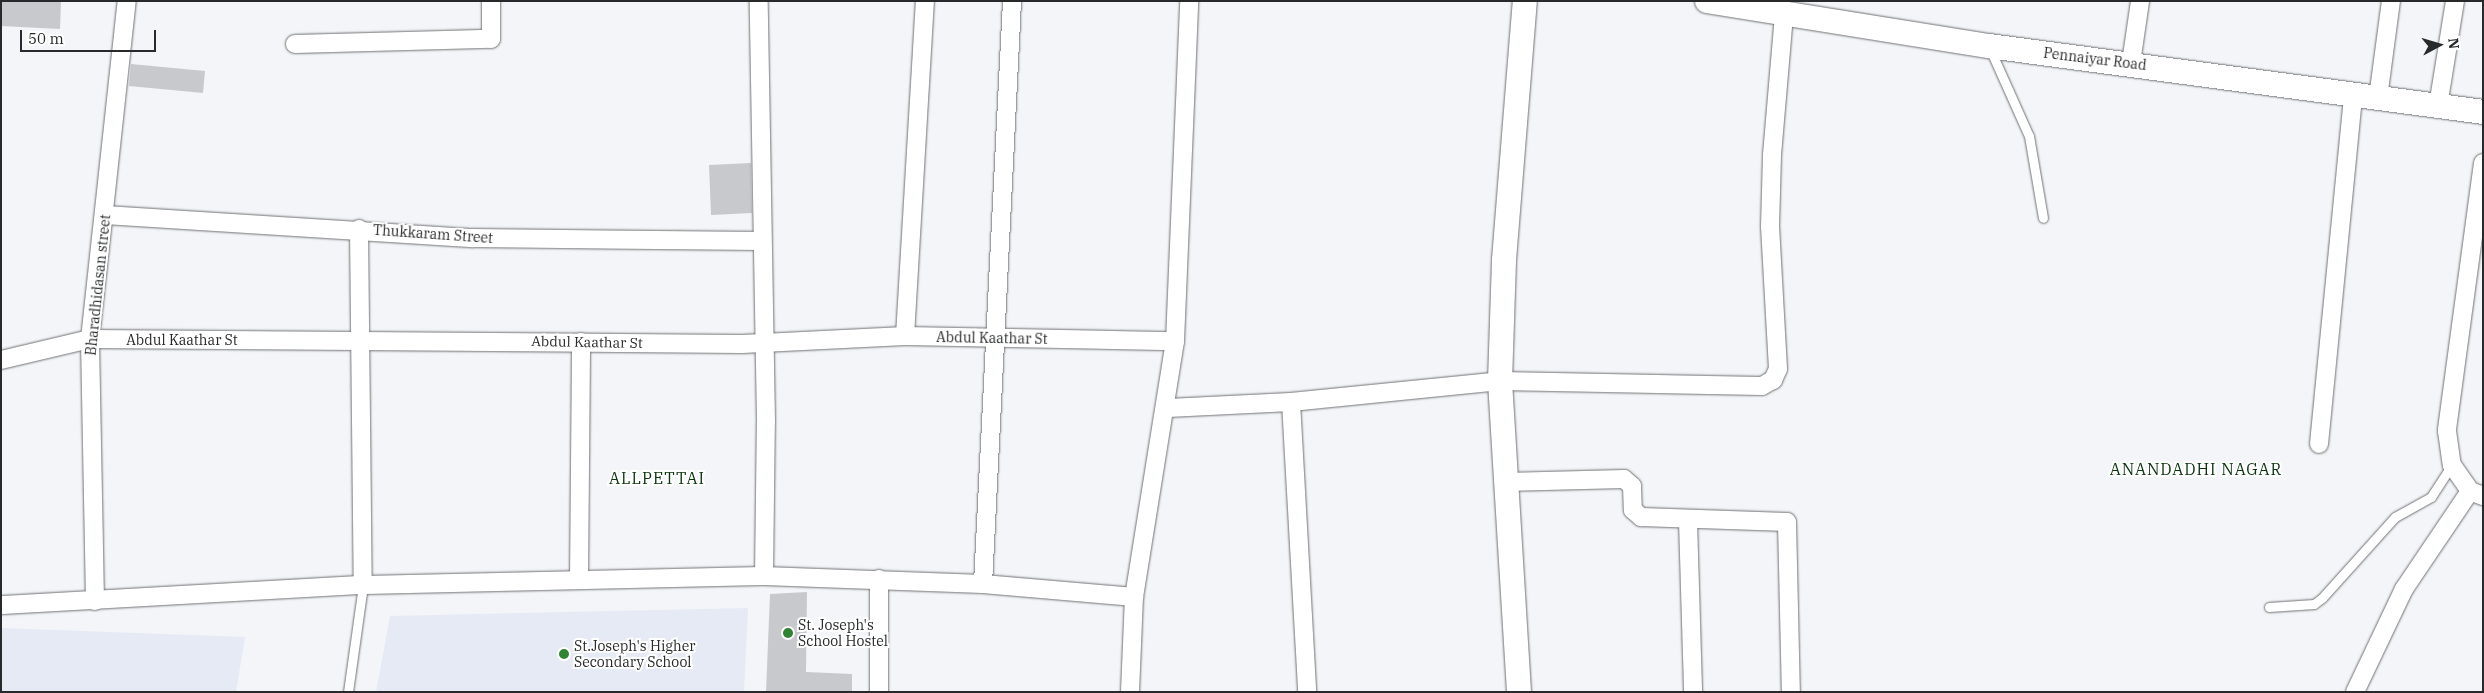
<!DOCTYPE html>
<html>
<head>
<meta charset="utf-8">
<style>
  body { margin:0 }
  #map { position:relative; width:2484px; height:693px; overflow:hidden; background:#f3f5f8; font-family:"IBM Plex Serif",serif }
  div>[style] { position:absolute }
  .built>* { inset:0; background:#e6eaf4 }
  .building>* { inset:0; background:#c8c9cc }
  .roads { filter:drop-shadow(0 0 1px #707174) drop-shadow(0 0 1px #707174) }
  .lane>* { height:9px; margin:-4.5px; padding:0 4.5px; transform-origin:4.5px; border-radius:4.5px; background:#fff }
  .street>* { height:18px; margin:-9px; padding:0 9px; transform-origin:9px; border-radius:9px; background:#fff }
  .secondary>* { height:24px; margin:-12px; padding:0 12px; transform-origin:12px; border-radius:12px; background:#fff }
  .dots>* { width:14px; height:14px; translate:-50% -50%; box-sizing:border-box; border:2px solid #fff; border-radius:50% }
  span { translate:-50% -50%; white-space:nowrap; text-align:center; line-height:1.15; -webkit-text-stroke:4px #fff; paint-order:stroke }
  .street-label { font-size:14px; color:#28292a }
  .poi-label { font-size:14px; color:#28292a }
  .left { translate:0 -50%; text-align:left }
  .quarter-label { font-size:16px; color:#09340c; letter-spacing:1px }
  .frame { position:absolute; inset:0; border:2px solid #28292a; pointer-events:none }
  .north { position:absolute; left:2414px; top:20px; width:50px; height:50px; -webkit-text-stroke:4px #fff; paint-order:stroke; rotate:84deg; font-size:14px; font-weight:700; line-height:20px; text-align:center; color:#28292a }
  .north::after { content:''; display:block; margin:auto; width:18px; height:22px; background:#28292a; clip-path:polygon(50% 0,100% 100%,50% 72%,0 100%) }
  .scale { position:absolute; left:20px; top:30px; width:136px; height:22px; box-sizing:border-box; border:2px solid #28292a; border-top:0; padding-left:6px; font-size:15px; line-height:18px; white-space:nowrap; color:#28292a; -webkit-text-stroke:4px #fff; paint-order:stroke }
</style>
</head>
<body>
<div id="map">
  <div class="built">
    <div style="clip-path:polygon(748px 608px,744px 692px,376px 692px,390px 616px)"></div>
    <div style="clip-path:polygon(1px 628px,245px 637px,236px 692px,1px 692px)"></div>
  </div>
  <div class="building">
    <div style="clip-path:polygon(1px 1px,61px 1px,60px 29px,1px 26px)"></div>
    <div style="clip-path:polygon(131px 64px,205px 71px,203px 93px,129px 86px)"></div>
    <div style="clip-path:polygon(751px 163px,752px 213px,711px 215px,709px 165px)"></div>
    <div style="clip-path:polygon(807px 592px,806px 672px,852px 674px,852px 692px,766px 692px,770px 594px)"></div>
  </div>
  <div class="roads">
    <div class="lane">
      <div style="left:1990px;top:49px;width:95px;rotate:65.9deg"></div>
      <div style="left:2029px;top:136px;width:83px;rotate:80.3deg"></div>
      <div style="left:2269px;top:607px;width:45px;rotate:-3.8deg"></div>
      <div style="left:2314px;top:604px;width:10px;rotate:-37deg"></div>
      <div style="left:2322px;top:598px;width:109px;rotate:-48deg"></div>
      <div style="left:2395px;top:517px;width:41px;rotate:-29.1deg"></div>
      <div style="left:2431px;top:497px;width:38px;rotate:-57deg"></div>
      <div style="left:348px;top:692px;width:108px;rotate:-82deg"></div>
    </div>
    <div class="street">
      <div style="left:295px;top:44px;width:196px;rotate:-1.5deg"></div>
      <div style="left:491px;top:39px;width:38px;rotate:-90deg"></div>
      <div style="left:2131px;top:63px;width:63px;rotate:-81.7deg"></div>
      <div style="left:2378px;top:98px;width:98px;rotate:-82.4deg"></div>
      <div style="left:2438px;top:106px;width:106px;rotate:-80.8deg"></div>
      <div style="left:2483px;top:163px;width:270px;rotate:97.7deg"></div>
      <div style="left:2447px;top:431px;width:34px;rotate:82deg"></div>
      <div style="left:2452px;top:465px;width:32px;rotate:55deg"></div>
      <div style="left:2470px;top:491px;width:14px;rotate:21deg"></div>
      <div style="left:105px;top:215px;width:369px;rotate:3.6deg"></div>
      <div style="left:473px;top:238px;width:288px;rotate:0.6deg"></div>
      <div style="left:359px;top:229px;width:356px;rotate:89.4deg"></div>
      <div style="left:905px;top:336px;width:336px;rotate:-86.6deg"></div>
      <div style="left:1px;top:360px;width:91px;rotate:-13.3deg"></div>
      <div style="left:90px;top:339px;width:652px;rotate:0.44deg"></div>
      <div style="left:742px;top:344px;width:163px;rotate:-2.8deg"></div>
      <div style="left:905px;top:336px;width:270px;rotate:1.1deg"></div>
      <div style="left:1291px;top:402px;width:290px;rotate:86.8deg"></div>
      <div style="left:1168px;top:408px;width:123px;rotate:-2.8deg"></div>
      <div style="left:1291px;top:402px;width:210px;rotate:-5.7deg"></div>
      <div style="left:1500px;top:381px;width:262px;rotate:1.1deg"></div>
      <div style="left:1762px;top:386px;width:13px;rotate:-29deg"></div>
      <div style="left:1773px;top:380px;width:12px;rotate:-66deg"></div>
      <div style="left:1778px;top:369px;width:142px;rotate:-93.2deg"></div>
      <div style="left:1770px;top:227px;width:72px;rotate:-88.4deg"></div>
      <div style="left:1772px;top:155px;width:140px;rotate:-85.1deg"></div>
      <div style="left:2319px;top:444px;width:351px;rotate:-84.4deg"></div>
      <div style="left:1505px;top:482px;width:119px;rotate:-1.4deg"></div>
      <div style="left:1624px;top:479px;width:11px;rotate:41deg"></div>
      <div style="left:1632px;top:486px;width:24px;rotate:88deg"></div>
      <div style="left:1633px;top:510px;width:11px;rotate:41deg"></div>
      <div style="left:1641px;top:517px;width:146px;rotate:2deg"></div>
      <div style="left:1787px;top:522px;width:170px;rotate:88.7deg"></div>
      <div style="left:1688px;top:521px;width:171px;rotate:88.3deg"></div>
      <div style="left:764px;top:576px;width:219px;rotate:2.1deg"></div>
      <div style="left:983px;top:584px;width:152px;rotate:4.9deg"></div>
      <div style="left:579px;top:580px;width:238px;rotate:-89.5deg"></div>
      <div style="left:983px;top:584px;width:584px;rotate:-87.15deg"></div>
      <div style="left:95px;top:601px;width:262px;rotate:-91.1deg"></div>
      <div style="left:90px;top:339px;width:340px;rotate:-83.8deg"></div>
      <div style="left:1px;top:605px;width:363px;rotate:-3.2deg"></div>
      <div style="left:363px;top:585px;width:401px;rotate:-1.3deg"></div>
      <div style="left:764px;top:576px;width:154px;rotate:-89.3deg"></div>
      <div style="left:766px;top:422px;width:421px;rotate:-91deg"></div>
      <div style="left:879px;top:692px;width:113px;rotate:-90deg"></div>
      <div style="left:1130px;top:692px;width:95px;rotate:-87.6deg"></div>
      <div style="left:1134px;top:597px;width:259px;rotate:-80.9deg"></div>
      <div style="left:1175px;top:341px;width:340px;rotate:-87.6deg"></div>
      <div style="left:2355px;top:692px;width:114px;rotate:-64.6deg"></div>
      <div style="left:2404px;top:589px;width:118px;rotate:-56deg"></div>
    </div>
    <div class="secondary">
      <div style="left:1707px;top:1px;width:286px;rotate:9.1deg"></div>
      <div style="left:1989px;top:46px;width:498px;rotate:7.6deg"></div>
      <div style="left:1519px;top:692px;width:312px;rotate:-93.5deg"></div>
      <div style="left:1500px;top:381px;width:121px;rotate:-88.1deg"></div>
      <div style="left:1504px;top:260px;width:260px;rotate:-85.4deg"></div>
    </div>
  </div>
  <div class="dots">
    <div style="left:788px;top:633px;background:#2e8433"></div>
    <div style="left:564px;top:654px;background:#2e8433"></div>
  </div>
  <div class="street-label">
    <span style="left:2095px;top:59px;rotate:7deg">Pennaiyar Road</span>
    <span style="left:433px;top:234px;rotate:4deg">Thukkaram Street</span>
    <span style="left:98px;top:285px;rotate:-84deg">Bharadhidasan street</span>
    <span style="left:992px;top:338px;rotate:1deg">Abdul Kaathar St</span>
    <span style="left:182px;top:340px">Abdul Kaathar St</span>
    <span style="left:587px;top:342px;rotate:1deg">Abdul Kaathar St</span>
  </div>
  <div class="poi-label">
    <span class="left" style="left:798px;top:633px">St. Joseph's<br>School Hostel</span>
    <span class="left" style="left:574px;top:654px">St.Joseph's Higher<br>Secondary School</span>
  </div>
  <div class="quarter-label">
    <span style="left:2196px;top:469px">ANANDADHI NAGAR</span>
    <span style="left:657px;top:478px">ALLPETTAI</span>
  </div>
  <div class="frame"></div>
  <div class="north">N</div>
  <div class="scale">50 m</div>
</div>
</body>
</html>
